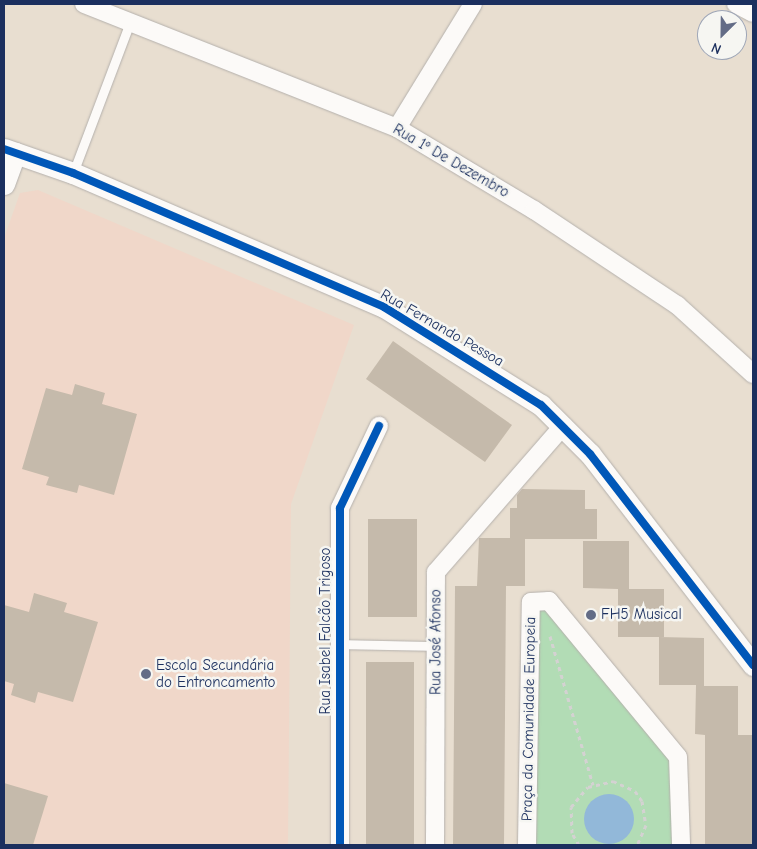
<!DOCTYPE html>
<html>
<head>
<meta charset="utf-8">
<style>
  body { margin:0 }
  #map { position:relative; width:757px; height:849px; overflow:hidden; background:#e8ded0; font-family:"Comic Neue",sans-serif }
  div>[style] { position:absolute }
  .built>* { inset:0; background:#f0d7c9 }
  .green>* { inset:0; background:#b2dcb5 }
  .water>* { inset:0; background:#92b8d9 }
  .round { border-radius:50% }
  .building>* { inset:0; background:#c5baab }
  .path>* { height:3px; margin-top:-1.5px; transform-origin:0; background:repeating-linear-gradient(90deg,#d4d2d2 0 4px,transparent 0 8px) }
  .roads { filter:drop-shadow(0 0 1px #b4b0ac) drop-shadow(0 0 1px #b4b0ac) }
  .service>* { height:9px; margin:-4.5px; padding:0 4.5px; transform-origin:4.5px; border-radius:4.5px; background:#fcfaf8 }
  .minor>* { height:18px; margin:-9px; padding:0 9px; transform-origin:9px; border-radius:9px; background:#fcfaf8 }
  .tertiary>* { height:21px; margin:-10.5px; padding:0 10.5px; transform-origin:10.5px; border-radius:10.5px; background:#fcfaf8 }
  .cycleway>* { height:8px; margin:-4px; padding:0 4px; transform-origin:4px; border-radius:4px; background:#0057b8 }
  .dots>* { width:14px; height:14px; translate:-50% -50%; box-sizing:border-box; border:2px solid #f6f6f2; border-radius:50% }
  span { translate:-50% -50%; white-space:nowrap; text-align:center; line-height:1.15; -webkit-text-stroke:5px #f6f6f2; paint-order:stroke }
  .street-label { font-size:15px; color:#1b2f5e }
  .poi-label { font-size:15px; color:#1b2f5e }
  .left { translate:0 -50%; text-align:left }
  .frame { position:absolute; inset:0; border:5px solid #1b2f5e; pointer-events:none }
  .north { position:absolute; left:697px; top:10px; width:50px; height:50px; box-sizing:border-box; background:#f6f6f2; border:1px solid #9ea6b7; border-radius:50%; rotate:203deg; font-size:14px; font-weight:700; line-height:20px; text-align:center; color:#1b2f5e }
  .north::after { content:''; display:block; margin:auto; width:18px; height:22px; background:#636c86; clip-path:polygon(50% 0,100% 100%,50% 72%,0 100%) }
</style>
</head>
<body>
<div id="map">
  <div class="built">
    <div style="clip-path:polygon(38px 190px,354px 325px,291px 504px,288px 845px,4px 845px,4px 238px,20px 193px)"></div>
  </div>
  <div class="green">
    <div style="clip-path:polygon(534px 608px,551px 608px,674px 759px,677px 845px,532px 845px)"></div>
  </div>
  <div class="water">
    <div class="round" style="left:584px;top:794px;width:50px;height:50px"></div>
  </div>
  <div class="building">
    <div style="clip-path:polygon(393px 341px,512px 425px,485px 462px,366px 379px)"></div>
    <div style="clip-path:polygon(75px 384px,105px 393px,102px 404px,137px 414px,114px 495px,79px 485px,77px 493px,46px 485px,49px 477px,22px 469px,46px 388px,72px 395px)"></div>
    <div style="clip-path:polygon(522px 489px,585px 490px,585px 509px,597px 509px,597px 539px,525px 539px,525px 586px,506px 586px,504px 845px,453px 845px,455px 586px,477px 586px,479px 538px,510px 538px,510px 508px,517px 508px,517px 495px)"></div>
    <div style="clip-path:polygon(368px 519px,417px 519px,417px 617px,368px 617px)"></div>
    <div style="clip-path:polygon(583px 541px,629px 541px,629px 589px,664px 589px,664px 637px,618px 637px,618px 589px,583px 588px)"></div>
    <div style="clip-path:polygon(34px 593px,67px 603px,64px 612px,98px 622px,73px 702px,38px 692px,35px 703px,11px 695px,14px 684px,4px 681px,4px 605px,29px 612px)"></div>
    <div style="clip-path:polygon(659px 637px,704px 638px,704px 686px,738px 686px,738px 735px,753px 735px,753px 845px,705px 845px,705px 735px,695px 734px,696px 685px,659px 685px)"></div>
    <div style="clip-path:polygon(366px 662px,414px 662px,414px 845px,366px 845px)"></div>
    <div style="clip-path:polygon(4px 783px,48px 796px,33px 845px,4px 845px)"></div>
  </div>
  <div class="path">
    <div style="left:550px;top:636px;width:155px;rotate:73.9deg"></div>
    <div style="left:579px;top:845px;width:14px;rotate:-120deg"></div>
    <div style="left:572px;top:833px;width:26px;rotate:-92deg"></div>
    <div style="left:571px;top:807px;width:26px;rotate:-50deg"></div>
    <div style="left:588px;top:787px;width:26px;rotate:-13deg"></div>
    <div style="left:613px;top:781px;width:24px;rotate:24deg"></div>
    <div style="left:635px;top:791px;width:12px;rotate:55deg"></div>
    <div style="left:642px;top:801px;width:24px;rotate:81deg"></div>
    <div style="left:646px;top:825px;width:22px;rotate:114deg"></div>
  </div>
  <div class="roads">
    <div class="service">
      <div style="left:73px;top:173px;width:161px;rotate:-69.3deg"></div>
      <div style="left:340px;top:644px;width:97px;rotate:1.2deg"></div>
    </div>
    <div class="minor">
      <div style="left:84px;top:4px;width:337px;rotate:21.6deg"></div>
      <div style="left:397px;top:128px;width:160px;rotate:30.9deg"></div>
      <div style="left:534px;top:210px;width:172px;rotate:33.6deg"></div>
      <div style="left:677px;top:305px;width:103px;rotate:42.2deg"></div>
      <div style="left:736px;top:4px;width:19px;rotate:28deg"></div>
      <div style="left:397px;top:128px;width:145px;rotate:-58.5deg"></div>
      <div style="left:340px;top:845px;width:337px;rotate:-90deg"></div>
      <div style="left:340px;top:508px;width:91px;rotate:-64.6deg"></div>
      <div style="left:435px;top:845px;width:273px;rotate:-89.8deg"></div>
      <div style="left:436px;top:572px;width:194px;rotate:-49deg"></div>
      <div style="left:527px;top:845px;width:243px;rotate:-89.1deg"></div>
      <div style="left:531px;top:602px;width:18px;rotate:-3deg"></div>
      <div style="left:549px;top:601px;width:202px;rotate:50.4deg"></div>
      <div style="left:678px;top:757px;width:88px;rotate:88deg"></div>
    </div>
    <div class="tertiary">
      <div style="left:4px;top:149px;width:73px;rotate:19.2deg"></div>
      <div style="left:73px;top:173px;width:339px;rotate:23.3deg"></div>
      <div style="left:384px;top:307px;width:185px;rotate:32deg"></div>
      <div style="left:541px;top:405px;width:69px;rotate:45deg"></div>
      <div style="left:590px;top:454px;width:267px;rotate:52.3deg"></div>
      <div style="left:4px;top:184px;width:33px;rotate:-70deg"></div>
    </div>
  </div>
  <div class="cycleway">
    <div style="left:4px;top:149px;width:73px;rotate:19.2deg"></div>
    <div style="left:73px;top:173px;width:339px;rotate:23.3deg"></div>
    <div style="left:384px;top:307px;width:185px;rotate:32deg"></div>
    <div style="left:541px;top:405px;width:69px;rotate:45deg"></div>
    <div style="left:590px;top:454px;width:267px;rotate:52.3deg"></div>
    <div style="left:340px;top:845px;width:337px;rotate:-90deg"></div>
    <div style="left:340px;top:508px;width:91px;rotate:-64.6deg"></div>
  </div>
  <div class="dots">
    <div style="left:591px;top:615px;background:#636c86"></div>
    <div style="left:146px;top:674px;background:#636c86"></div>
  </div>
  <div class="street-label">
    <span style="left:451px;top:161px;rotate:30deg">Rua 1º De Dezembro</span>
    <span style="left:442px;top:328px;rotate:30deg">Rua Fernando Pessoa</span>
    <span style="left:326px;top:631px;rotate:-90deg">Rua Isabel Falcão Trigoso</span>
    <span style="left:436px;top:642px;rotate:-90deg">Rua José Afonso</span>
    <span style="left:529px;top:719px;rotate:-89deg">Praça da Comunidade Europeia</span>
  </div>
  <div class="poi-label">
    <span class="left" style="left:601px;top:615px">FH5 Musical</span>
    <span class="left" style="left:156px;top:674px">Escola Secundária<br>do Entroncamento</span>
  </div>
  <div class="frame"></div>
  <div class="north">N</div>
</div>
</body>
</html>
